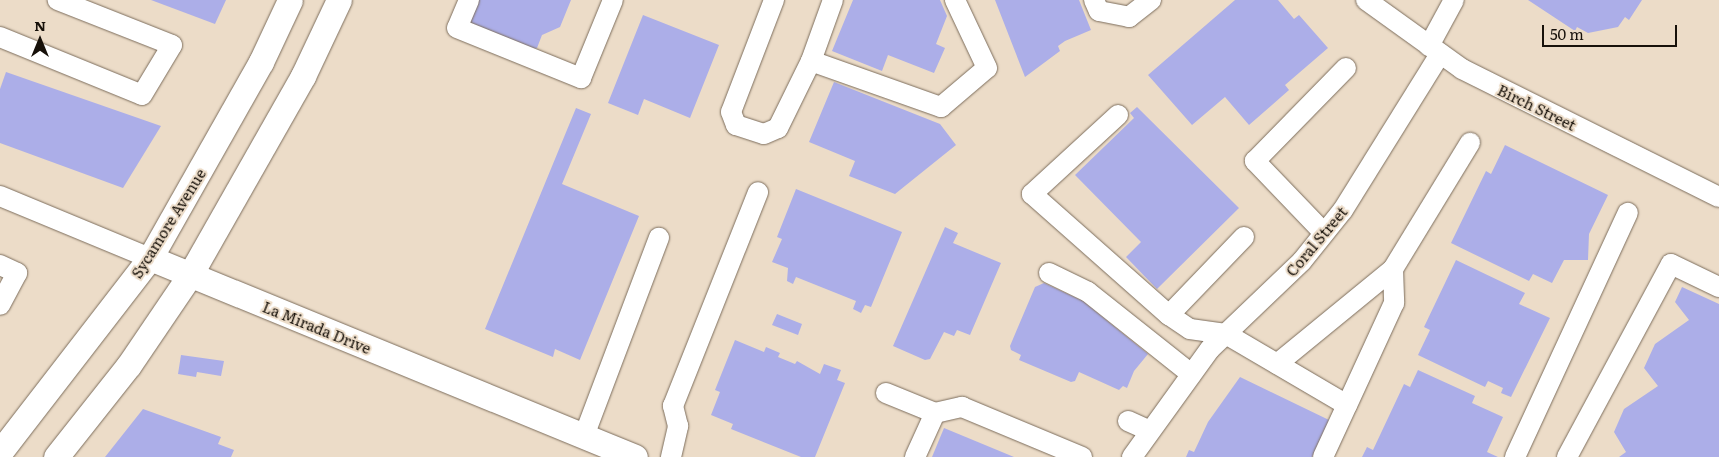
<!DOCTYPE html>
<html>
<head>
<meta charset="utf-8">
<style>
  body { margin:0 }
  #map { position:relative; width:1719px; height:457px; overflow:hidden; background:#ecdcc8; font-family:Literata,serif }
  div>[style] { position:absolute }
  .building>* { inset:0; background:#acaee8 }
  .roads { filter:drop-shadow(0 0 1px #7c6d5c) drop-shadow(0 0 1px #7c6d5c) }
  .minor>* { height:20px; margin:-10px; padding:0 10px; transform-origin:10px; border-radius:10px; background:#fff }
  .major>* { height:25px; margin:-12.5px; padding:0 12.5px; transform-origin:12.5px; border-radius:12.5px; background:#fff }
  span { translate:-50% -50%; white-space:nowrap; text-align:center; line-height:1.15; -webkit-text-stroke:4px #ecdcc8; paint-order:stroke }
  .street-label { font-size:15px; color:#17110a }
  .north { position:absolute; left:15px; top:15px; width:50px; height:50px; -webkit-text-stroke:4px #ecdcc8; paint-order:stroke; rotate:0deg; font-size:14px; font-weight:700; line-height:20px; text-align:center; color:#17110a }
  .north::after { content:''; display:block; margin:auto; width:18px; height:22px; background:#17110a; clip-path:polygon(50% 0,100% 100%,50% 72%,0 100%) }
  .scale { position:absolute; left:1542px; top:25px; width:135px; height:22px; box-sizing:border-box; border:2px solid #17110a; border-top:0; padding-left:6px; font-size:15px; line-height:18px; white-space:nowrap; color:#17110a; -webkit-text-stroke:4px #ecdcc8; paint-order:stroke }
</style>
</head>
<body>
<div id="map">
  <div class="building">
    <div style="clip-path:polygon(151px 0,226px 0,215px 24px)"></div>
    <div style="clip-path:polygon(476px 0,571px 0,560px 27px,542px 35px,537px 48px,530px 50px,470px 26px,467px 20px)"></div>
    <div style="clip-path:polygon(853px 0,940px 0,947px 16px,936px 44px,945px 48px,934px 73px,888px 55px,882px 71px,832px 51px)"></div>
    <div style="clip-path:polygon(995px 0,1079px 0,1091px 30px,1065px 41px,1058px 46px,1060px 51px,1025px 77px)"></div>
    <div style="clip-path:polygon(1235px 0,1278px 0,1294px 19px,1299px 15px,1328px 48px,1285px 85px,1289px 90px,1249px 125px,1225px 97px,1192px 125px,1148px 75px)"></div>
    <div style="clip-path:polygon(1528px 0,1642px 0,1629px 20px,1625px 17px,1618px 27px,1588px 33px,1577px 27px,1575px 31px)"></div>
    <div style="clip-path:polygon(643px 15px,719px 45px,690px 118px,644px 99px,638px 115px,608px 103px)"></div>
    <div style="clip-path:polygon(6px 72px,161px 126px,123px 188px,0 143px,0 89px)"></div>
    <div style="clip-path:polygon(834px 82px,940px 124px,956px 145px,895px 194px,849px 176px,855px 161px,809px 142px)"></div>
    <div style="clip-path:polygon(1137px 107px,1239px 208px,1157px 289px,1126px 257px,1141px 242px,1075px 175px,1134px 118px,1130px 113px)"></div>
    <div style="clip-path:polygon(576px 108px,591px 114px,562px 184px,639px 216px,580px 360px,555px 349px,553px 357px,485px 329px)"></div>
    <div style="clip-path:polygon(1505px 145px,1608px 195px,1589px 234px,1588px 260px,1564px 260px,1552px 283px,1533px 274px,1529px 281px,1451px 243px,1486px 171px,1491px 174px)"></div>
    <div style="clip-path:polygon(796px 189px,902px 232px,871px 307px,865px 305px,861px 313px,853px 309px,856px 301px,796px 277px,793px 284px,787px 281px,788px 268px,772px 262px,782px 239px,777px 237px)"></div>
    <div style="clip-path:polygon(945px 227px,958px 233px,953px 243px,1001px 263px,970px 335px,957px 330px,954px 336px,944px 332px,930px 359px,925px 360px,893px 346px)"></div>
    <div style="clip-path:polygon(1456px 260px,1525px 293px,1519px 304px,1550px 318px,1511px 397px,1501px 393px,1503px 388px,1488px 381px,1485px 387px,1418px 355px,1430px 330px,1424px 327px)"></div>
    <div style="clip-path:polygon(1044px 283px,1083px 301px,1148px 354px,1134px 371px,1127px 388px,1123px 386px,1119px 390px,1079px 372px,1075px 381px,1071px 382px,1019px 360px,1021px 355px,1011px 350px,1010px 346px,1035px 287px)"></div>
    <div style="clip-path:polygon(1682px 287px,1719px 304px,1719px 457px,1619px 457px,1626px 452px,1614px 432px,1624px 409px,1658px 386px,1644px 368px,1655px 344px,1689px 320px,1675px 302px)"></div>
    <div style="clip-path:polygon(777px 314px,802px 324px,798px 335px,772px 325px)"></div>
    <div style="clip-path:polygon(735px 340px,764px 352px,766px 347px,780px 353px,778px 357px,795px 364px,797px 361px,820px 374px,824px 364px,841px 370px,837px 380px,845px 383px,815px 457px,801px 457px,731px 429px,733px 424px,711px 415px,720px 392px,715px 390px)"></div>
    <div style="clip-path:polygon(181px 355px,224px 361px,221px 376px,197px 372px,196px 377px,178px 374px)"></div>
    <div style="clip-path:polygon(1418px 370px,1475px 396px,1472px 403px,1503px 417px,1487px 452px,1498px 457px,1362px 457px,1367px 447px,1373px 450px,1404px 384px,1410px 387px)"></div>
    <div style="clip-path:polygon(1240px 377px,1329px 420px,1312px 457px,1186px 457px,1189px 450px,1194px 452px,1208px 422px)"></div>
    <div style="clip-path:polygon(143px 409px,221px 437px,218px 444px,234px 450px,231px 457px,105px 457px)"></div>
    <div style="clip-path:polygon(944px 428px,1014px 457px,932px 457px)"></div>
  </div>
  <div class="roads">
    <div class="minor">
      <div style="left:469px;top:0;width:30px;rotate:113deg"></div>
      <div style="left:457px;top:28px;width:134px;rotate:22deg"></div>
      <div style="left:581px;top:78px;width:84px;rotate:-67.7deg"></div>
      <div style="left:774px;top:0;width:120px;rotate:111deg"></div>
      <div style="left:731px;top:112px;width:14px;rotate:69deg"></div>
      <div style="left:736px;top:125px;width:29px;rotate:18deg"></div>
      <div style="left:764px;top:134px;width:15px;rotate:-23deg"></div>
      <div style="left:778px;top:128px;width:75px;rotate:-63.8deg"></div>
      <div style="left:811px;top:61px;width:138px;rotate:19.5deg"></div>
      <div style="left:941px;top:107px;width:60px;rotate:-40.3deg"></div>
      <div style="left:987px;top:68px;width:75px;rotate:-115.2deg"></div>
      <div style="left:1094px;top:0;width:12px;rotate:66deg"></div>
      <div style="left:1099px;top:11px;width:31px;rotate:11deg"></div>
      <div style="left:1129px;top:17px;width:28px;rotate:-38deg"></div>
      <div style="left:1366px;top:0;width:118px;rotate:35.7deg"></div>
      <div style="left:1462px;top:69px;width:287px;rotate:26.5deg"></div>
      <div style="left:0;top:37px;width:153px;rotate:22.2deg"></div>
      <div style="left:142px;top:95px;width:58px;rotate:-59deg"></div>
      <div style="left:172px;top:45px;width:123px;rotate:-158.5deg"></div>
      <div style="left:1429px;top:46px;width:52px;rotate:-61.5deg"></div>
      <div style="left:811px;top:61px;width:65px;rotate:-70.2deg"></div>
      <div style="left:1118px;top:115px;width:117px;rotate:137.4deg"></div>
      <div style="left:1032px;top:194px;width:183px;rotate:41.5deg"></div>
      <div style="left:0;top:196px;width:162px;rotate:22.5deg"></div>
      <div style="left:1324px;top:233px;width:100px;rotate:-133.8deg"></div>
      <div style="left:1255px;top:161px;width:130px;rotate:-45.6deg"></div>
      <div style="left:1244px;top:237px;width:108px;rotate:133.9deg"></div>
      <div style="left:1169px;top:315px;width:25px;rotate:34deg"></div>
      <div style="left:1190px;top:329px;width:36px;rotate:8deg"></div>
      <div style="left:1226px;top:334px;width:140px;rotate:30.4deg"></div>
      <div style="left:1347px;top:405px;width:57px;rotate:114.8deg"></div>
      <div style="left:0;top:265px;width:19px;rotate:25deg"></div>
      <div style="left:17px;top:273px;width:36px;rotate:118deg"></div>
      <div style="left:1393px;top:269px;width:148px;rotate:-58.6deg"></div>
      <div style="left:1049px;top:273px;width:43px;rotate:26deg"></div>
      <div style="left:1088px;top:292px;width:132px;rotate:38.5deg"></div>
      <div style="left:1277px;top:364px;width:150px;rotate:-39.3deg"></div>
      <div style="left:1393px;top:269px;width:34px;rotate:88deg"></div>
      <div style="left:1394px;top:303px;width:112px;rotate:114.7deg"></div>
      <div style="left:886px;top:393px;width:53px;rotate:22.2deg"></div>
      <div style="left:1128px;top:421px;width:24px;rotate:24deg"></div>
      <div style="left:584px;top:436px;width:212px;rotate:-69.3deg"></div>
      <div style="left:671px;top:457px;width:32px;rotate:-77deg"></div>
      <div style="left:678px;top:426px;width:21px;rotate:-104deg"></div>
      <div style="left:673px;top:406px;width:230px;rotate:-68.3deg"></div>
      <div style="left:915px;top:457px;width:48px;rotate:-65.6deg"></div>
      <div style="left:935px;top:413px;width:28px;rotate:-13deg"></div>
      <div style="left:962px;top:407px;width:130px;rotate:22.6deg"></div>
      <div style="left:1132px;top:457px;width:133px;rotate:-54.2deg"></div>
      <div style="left:1210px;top:349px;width:127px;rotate:-43.7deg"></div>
      <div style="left:1302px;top:261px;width:65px;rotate:-51.2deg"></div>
      <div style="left:1343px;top:210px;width:184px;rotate:-58.1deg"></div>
      <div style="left:1515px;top:457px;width:269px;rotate:-65.2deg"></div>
      <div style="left:1567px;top:457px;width:219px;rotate:-61.7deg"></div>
      <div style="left:1671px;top:264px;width:53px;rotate:25.6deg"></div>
    </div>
    <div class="major">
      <div style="left:150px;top:258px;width:524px;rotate:22.31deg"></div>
      <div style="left:0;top:452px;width:245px;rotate:-52.3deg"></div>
      <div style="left:150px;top:258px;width:225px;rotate:-60.5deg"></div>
      <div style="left:261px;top:62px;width:68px;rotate:-64.9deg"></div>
      <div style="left:56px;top:457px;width:117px;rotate:-51.6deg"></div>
      <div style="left:129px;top:365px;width:109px;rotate:-55.9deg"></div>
      <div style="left:190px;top:275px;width:229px;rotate:-60.4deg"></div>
      <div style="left:303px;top:76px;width:84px;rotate:-64.7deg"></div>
    </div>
  </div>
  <div class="street-label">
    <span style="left:1537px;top:107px;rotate:26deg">Birch Street</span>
    <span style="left:168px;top:223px;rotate:-58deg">Sycamore Avenue</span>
    <span style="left:1316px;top:241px;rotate:-50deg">Coral Street</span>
    <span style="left:317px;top:327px;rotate:22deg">La Mirada Drive</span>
  </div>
  <div class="north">N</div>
  <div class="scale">50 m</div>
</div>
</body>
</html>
